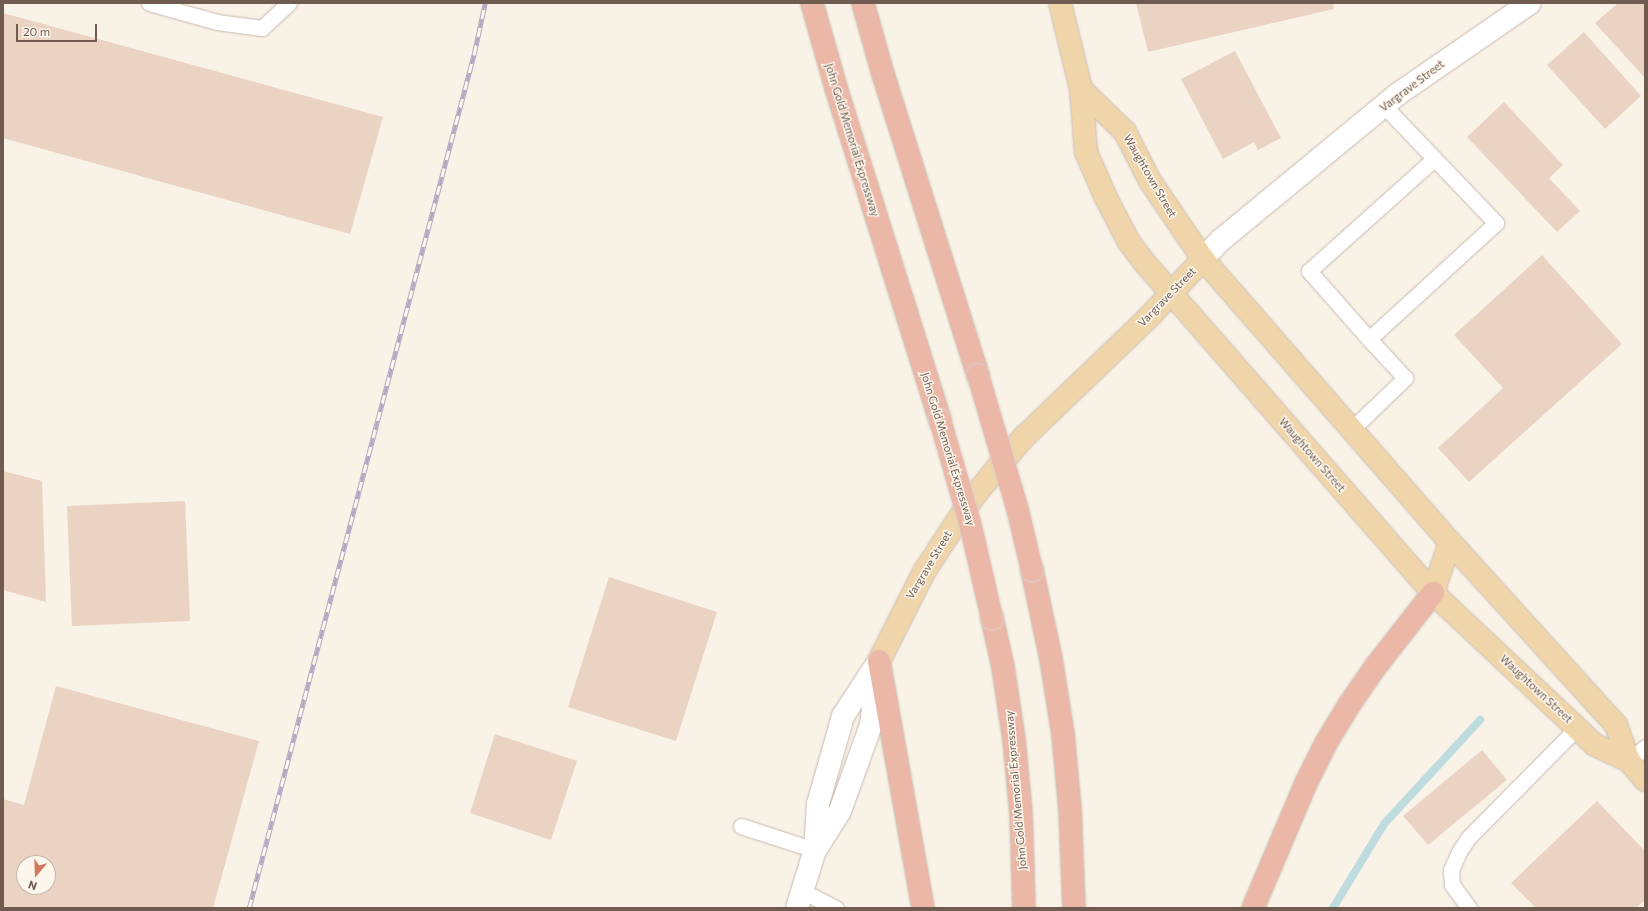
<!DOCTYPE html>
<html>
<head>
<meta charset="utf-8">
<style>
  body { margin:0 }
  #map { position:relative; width:1648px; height:911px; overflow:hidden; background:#f9f2e7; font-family:Commissioner,sans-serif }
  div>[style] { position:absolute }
  .stream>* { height:8px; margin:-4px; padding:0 4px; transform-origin:4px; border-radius:4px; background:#bedbe0 }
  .building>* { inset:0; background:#ebd3c3 }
  .roads { filter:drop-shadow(0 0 1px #c9baaf) drop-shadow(0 0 1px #c9baaf) }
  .service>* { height:15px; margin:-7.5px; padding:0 7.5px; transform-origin:7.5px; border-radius:7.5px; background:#fff }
  .tertiary>* { height:22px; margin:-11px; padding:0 11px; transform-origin:11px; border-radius:11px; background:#fff }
  .primary>* { height:22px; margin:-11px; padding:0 11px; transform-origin:11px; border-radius:11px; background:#efd5a9 }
  .motorway>* { height:22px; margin:-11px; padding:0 11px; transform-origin:11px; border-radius:11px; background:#ebb8a7 }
  .rail>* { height:4.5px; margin-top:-2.25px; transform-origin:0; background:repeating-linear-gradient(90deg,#fcf6ed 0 9px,#b5a7c1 0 18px); box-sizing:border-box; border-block:1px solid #b5a7c1 }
  .bridges { filter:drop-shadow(0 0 1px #d7d1ce) drop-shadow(0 0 1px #d7d1ce) }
  .motorway-bridge>* { height:22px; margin:-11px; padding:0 11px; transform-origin:11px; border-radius:11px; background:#ebb8a7 }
  span { translate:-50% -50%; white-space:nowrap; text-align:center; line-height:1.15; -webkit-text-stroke:3px #fcf6ed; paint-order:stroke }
  .street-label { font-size:11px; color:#6f5b4f }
  .frame { position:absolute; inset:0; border:4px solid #6f5b4f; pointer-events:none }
  .north { position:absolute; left:16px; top:855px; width:40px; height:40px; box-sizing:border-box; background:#fcf6ed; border:1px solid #c4b8ae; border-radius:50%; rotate:199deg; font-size:11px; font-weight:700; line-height:16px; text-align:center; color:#6f5b4f }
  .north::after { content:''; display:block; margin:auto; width:14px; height:18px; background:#d3775d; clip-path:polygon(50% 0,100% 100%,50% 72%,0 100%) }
  .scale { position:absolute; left:16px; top:24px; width:81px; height:18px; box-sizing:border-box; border:2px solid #6f5b4f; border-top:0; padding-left:5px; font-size:12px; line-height:14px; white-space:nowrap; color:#6f5b4f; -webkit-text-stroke:3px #fcf6ed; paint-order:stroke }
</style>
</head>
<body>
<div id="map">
  <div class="stream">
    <div style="left:1333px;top:908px;width:98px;rotate:-58.7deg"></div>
    <div style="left:1384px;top:824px;width:142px;rotate:-47.3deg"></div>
  </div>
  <div class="building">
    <div style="clip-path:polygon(1136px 3px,1333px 3px,1334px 9px,1148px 52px)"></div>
    <div style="clip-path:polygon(1618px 3px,1645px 4px,1645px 78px,1595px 23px)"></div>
    <div style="clip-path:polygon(3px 13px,383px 117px,350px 234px,3px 138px)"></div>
    <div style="clip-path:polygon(1584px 32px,1641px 96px,1605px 129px,1547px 65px)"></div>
    <div style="clip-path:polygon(1235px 51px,1281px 138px,1258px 150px,1254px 142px,1223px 159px,1181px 79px)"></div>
    <div style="clip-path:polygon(1504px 102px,1563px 165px,1549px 178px,1580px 211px,1557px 232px,1467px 137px)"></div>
    <div style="clip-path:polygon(1542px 255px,1622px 344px,1469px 482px,1438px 448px,1503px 388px,1454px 335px)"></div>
    <div style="clip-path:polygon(3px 471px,42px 481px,46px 602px,3px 590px)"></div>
    <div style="clip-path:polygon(185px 501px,190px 621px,72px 626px,67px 506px)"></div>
    <div style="clip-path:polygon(609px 577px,717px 612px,676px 741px,568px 707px)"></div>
    <div style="clip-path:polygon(evenodd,56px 686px,259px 741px,213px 908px,3px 908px,3px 799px,24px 805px,56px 686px,24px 863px,48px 863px,48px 887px,24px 887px,24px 863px)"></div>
    <div style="clip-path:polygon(495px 734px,577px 761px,551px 840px,470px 813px)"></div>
    <div style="clip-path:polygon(1482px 750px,1507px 780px,1428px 845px,1403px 816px)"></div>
    <div style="clip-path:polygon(1597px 801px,1645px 851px,1645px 900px,1636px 908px,1536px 908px,1511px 883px)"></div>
  </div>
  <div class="roads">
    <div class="service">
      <div style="left:149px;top:3px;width:71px;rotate:15.6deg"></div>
      <div style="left:217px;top:22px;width:45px;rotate:7.6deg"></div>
      <div style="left:262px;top:28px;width:37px;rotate:-43deg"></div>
      <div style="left:1369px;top:339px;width:91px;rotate:-131.4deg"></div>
      <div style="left:1309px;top:271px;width:168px;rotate:-41.9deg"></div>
      <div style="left:1352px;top:429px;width:74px;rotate:-43.9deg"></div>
      <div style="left:1405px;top:378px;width:53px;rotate:-132.7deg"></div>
      <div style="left:1369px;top:339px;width:172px;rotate:-42.4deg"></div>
      <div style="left:1496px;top:223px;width:162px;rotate:-133.7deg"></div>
      <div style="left:1629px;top:761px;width:21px;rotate:-41deg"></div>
      <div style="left:741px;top:826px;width:78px;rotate:18deg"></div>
      <div style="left:802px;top:891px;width:38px;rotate:27deg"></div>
      <div style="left:1469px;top:908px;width:29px;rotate:-126deg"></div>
      <div style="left:1452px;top:885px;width:15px;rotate:-94deg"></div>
      <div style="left:1451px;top:870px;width:20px;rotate:-66deg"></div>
      <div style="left:1459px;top:852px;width:17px;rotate:-57deg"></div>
      <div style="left:1468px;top:838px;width:155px;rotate:-45.3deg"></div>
    </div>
    <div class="tertiary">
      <div style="left:1203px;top:259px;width:26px;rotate:-47deg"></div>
      <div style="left:1221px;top:240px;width:229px;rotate:-39.5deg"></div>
      <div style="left:1398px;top:94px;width:160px;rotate:-34.6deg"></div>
      <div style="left:816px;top:849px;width:45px;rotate:-57.7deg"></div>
      <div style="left:840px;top:811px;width:91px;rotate:-70.2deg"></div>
      <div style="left:871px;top:725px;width:57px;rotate:-83deg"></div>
      <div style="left:797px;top:908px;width:61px;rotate:-72.8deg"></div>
      <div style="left:815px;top:850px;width:46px;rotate:-86.3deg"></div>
      <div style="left:818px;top:804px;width:91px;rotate:-74.1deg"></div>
      <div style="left:843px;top:716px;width:66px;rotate:-56.8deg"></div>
    </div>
    <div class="primary">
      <div style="left:1060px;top:3px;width:89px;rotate:76.3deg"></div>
      <div style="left:1081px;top:89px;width:63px;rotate:85.5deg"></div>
      <div style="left:1086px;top:152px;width:50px;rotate:66.5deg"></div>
      <div style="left:1106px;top:198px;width:50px;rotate:62.4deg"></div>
      <div style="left:1129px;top:242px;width:26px;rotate:53deg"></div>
      <div style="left:1145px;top:263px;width:438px;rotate:48.9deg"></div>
      <div style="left:1433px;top:593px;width:222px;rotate:43.2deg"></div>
      <div style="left:1595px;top:745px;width:38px;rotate:25deg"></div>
      <div style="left:1081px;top:89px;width:62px;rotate:44.3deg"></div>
      <div style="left:1125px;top:132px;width:55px;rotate:63deg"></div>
      <div style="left:1150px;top:181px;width:94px;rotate:55.8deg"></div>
      <div style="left:1203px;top:259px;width:376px;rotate:48.9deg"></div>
      <div style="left:1450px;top:542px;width:247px;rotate:47.8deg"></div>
      <div style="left:1616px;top:725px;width:38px;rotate:70deg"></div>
      <div style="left:1629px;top:761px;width:25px;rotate:50deg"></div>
      <div style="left:1433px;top:593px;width:54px;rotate:-71.6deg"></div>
      <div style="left:879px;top:661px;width:100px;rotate:-63.2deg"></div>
      <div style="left:924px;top:572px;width:86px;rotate:-56.9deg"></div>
      <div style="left:971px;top:500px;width:43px;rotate:-50.7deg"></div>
      <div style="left:998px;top:467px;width:41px;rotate:-48.9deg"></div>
      <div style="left:1025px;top:436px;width:172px;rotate:-43.8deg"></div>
      <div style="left:1149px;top:317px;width:79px;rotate:-47deg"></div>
    </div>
    <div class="motorway">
      <div style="left:812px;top:3px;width:88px;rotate:74.2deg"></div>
      <div style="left:836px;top:88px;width:348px;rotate:72.6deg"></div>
      <div style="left:863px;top:3px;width:74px;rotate:74.3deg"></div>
      <div style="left:883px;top:74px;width:316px;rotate:72.5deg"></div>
      <div style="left:1032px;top:570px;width:91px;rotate:77.9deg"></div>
      <div style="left:1051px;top:659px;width:76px;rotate:80.9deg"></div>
      <div style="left:1063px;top:734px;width:75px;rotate:84.7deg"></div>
      <div style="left:1070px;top:809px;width:99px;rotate:87.7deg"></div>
      <div style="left:992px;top:618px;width:50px;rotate:77.3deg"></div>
      <div style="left:1003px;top:667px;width:74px;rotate:81.4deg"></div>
      <div style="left:1014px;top:740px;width:73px;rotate:84.5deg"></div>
      <div style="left:1021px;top:813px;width:95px;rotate:88.2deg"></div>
      <div style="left:879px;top:661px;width:251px;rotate:79.9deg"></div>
      <div style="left:1253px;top:908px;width:136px;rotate:-67deg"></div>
      <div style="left:1306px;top:783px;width:45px;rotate:-63.4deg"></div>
      <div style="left:1326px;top:743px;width:44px;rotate:-58.8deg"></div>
      <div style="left:1349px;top:705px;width:47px;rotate:-55.3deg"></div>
      <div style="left:1376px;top:666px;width:93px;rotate:-52deg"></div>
    </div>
  </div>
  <div class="rail">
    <div style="left:249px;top:908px;width:883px;rotate:-75.24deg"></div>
    <div style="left:474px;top:54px;width:52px;rotate:-77.8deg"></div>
  </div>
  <div class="bridges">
    <div class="motorway-bridge">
      <div style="left:978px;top:375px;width:142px;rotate:73.6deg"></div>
      <div style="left:1018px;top:511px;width:61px;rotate:76.7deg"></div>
      <div style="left:940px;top:420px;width:107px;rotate:73.8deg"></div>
      <div style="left:970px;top:523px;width:98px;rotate:77deg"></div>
    </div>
  </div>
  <div class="street-label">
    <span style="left:1412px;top:86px;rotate:-37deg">Vargrave Street</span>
    <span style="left:852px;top:140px;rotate:73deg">John Gold Memorial Expressway</span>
    <span style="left:1150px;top:176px;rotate:60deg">Waughtown Street</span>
    <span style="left:1167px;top:297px;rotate:-46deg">Vargrave Street</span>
    <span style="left:948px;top:449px;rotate:73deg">John Gold Memorial Expressway</span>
    <span style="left:1312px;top:455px;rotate:49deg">Waughtown Street</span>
    <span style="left:929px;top:565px;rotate:-59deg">Vargrave Street</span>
    <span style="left:1536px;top:689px;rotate:43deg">Waughtown Street</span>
    <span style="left:1016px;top:790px;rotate:-95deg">John Gold Memorial Expressway</span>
  </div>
  <div class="frame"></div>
  <div class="north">N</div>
  <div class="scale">20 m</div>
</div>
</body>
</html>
